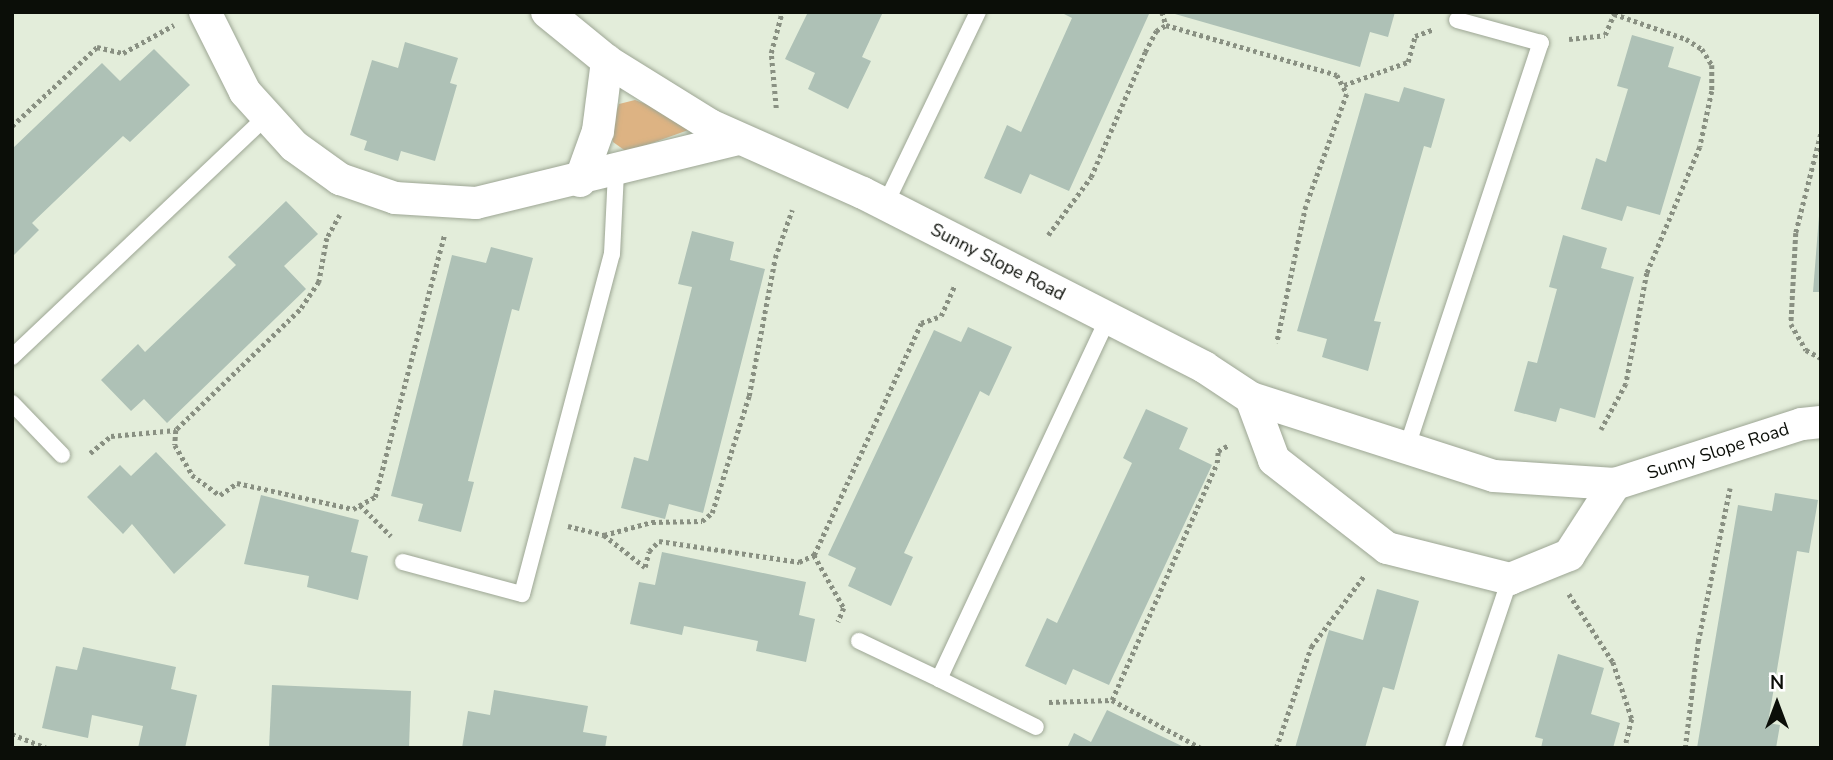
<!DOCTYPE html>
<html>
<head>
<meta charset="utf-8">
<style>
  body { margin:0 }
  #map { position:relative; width:1833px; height:760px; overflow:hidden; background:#e3edda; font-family:"Nunito Sans",sans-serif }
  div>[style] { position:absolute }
  .green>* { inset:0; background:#ddb383 }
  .building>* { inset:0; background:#aec1b6 }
  .path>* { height:4.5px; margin-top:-2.25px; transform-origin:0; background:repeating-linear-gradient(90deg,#899082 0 3.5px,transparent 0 7px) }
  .roads { filter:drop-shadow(0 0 2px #9da694) drop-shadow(0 0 2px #9da694) }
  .lane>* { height:16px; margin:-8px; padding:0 8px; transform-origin:8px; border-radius:8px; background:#fff }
  .street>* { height:32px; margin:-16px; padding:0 16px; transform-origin:16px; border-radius:16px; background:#fff }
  span { translate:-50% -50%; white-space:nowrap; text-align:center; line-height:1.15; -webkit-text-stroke:6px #fff; paint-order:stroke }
  .street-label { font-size:18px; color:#0b0e08 }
  .frame { position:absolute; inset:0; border:14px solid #0b0e08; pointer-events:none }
  .north { position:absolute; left:1742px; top:669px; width:70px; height:70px; -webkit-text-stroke:5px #fff; paint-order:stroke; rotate:0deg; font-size:19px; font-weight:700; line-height:28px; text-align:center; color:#0b0e08 }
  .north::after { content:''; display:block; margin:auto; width:24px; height:32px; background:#0b0e08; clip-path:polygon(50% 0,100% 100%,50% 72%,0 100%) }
</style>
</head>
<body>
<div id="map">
  <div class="green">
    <div style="clip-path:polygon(635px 100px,693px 121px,694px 128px,627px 152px,613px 142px,610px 130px,619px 104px)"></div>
  </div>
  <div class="building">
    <div style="clip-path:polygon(808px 12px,883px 12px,862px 57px,871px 61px,848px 109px,808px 89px,815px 73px,785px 59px)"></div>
    <div style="clip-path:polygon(1060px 12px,1149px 14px,1069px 191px,1030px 174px,1021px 194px,984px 178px,1007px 125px,1021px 132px,1072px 18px)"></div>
    <div style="clip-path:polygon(1168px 12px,1395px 12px,1388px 37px,1370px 32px,1360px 67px)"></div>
    <div style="clip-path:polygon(1632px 35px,1674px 47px,1668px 67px,1701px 77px,1660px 215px,1627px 206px,1622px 221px,1581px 209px,1596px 158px,1606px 162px,1628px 89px,1617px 86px)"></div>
    <div style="clip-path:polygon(405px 42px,458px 58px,450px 83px,457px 85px,435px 161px,401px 151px,398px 161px,364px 150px,367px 141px,350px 135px,372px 60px,398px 68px)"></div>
    <div style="clip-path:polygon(154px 49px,190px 85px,130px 142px,123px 136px,32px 223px,39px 230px,12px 257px,12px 149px,102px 63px,120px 81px)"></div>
    <div style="clip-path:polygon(1404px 87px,1445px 99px,1431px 148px,1424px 146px,1374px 321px,1381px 322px,1368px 371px,1322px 357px,1327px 339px,1297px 331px,1365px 93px,1399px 102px)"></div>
    <div style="clip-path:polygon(286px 201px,318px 234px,284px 266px,306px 289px,167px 423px,144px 399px,131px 411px,101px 380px,138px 344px,145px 352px,236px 265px,228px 257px)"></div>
    <div style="clip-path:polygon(1819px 216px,1821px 216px,1821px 292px,1813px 292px)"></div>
    <div style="clip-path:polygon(692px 231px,734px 242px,730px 260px,765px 269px,703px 513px,669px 504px,665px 519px,621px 508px,634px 457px,648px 461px,692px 287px,678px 284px)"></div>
    <div style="clip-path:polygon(1563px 235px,1607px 248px,1601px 268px,1634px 277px,1595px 418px,1560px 408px,1556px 422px,1514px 411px,1528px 361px,1537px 363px,1557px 289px,1549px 287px)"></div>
    <div style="clip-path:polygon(491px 247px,533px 258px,519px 311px,512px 309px,468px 481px,474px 482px,461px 532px,418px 521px,423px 504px,391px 496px,452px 255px,486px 263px)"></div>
    <div style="clip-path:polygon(968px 327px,1012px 347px,989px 396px,980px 391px,904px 553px,913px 557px,891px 606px,848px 586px,856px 568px,828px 555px,934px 330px,961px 342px)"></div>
    <div style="clip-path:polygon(1146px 409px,1188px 428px,1179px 449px,1212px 465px,1109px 685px,1073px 669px,1066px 685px,1025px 666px,1047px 618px,1057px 623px,1132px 463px,1123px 458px)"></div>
    <div style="clip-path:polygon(156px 452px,226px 525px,174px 574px,132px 524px,123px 534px,87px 497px,120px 465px,131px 476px)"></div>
    <div style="clip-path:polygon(1775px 493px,1818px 500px,1809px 553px,1797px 551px,1768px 723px,1780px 725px,1776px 748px,1697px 748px,1738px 505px,1772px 511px)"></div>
    <div style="clip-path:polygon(261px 495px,359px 520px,351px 552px,368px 556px,358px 600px,307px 587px,309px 576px,244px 564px)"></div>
    <div style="clip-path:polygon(662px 552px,806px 582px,799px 615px,815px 619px,806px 662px,756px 651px,758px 641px,684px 626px,682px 635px,630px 624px,639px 582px,655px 585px)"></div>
    <div style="clip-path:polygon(1377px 589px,1419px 601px,1394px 690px,1383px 687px,1365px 748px,1295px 748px,1329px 630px,1363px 640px)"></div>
    <div style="clip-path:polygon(83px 647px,176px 667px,171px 689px,197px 695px,185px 748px,138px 748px,143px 726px,92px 715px,88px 738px,42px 728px,56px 666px,77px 670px)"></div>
    <div style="clip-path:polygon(1558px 654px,1604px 668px,1591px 714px,1620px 723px,1613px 748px,1541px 748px,1543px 739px,1535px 737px)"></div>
    <div style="clip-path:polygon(272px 685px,411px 691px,409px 748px,269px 748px)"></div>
    <div style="clip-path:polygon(494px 690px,588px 706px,583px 732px,607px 736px,605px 748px,462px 748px,468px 711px,490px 715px)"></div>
    <div style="clip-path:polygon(1107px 710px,1186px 748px,1067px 748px,1074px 733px,1091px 742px)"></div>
  </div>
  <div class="path">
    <div style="left:1162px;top:12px;width:14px;rotate:73deg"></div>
    <div style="left:1569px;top:39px;width:36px;rotate:-6deg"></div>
    <div style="left:1605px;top:35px;width:23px;rotate:-67deg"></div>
    <div style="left:1614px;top:14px;width:76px;rotate:19.1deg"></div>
    <div style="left:1686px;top:39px;width:19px;rotate:32deg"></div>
    <div style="left:1702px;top:49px;width:19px;rotate:58deg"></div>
    <div style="left:1712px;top:65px;width:26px;rotate:90deg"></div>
    <div style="left:1712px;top:91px;width:57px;rotate:102.1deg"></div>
    <div style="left:1700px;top:147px;width:137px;rotate:112.8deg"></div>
    <div style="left:1647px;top:273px;width:113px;rotate:100.7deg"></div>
    <div style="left:1626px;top:384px;width:52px;rotate:118.5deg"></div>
    <div style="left:1344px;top:85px;width:68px;rotate:-19.8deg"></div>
    <div style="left:1408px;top:62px;width:27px;rotate:-75deg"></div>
    <div style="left:1415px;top:36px;width:20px;rotate:-20deg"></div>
    <div style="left:776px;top:108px;width:55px;rotate:-95.2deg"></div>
    <div style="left:771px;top:53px;width:42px;rotate:-75deg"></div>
    <div style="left:12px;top:126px;width:116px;rotate:-42.9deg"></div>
    <div style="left:97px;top:47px;width:27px;rotate:13deg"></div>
    <div style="left:123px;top:53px;width:58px;rotate:-28.8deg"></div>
    <div style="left:1821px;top:134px;width:102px;rotate:104.2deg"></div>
    <div style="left:1796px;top:233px;width:91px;rotate:93.1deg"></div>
    <div style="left:1791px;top:324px;width:30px;rotate:60deg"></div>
    <div style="left:1806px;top:350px;width:17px;rotate:28deg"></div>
    <div style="left:340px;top:215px;width:26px;rotate:119deg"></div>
    <div style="left:327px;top:238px;width:45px;rotate:100.3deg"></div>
    <div style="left:319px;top:282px;width:34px;rotate:124deg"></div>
    <div style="left:300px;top:310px;width:173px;rotate:135.9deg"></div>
    <div style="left:176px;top:430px;width:15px;rotate:94deg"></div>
    <div style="left:175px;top:445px;width:34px;rotate:60deg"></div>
    <div style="left:192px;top:475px;width:34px;rotate:36deg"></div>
    <div style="left:220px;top:495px;width:21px;rotate:-35deg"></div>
    <div style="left:237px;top:483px;width:119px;rotate:12.6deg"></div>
    <div style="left:353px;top:509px;width:25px;rotate:-29deg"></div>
    <div style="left:375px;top:497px;width:270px;rotate:-75.2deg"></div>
    <div style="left:1048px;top:235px;width:72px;rotate:-53.4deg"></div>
    <div style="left:1091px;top:177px;width:136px;rotate:-66.6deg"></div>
    <div style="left:1145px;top:52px;width:24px;rotate:-62deg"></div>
    <div style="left:1156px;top:31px;width:12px;rotate:-31deg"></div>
    <div style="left:1166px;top:25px;width:178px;rotate:16.3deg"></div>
    <div style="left:1337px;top:75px;width:21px;rotate:62deg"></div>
    <div style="left:1347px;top:94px;width:119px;rotate:110.1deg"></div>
    <div style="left:1306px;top:206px;width:140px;rotate:102deg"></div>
    <div style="left:90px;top:453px;width:27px;rotate:-39deg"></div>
    <div style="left:111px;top:436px;width:65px;rotate:-5.3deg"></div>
    <div style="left:360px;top:505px;width:44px;rotate:45deg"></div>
    <div style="left:568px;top:526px;width:37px;rotate:14deg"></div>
    <div style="left:604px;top:535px;width:50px;rotate:-15.2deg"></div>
    <div style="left:652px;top:522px;width:50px;rotate:-1.1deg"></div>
    <div style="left:702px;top:521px;width:13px;rotate:-39deg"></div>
    <div style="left:712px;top:513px;width:123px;rotate:-72.5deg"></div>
    <div style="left:749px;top:396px;width:140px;rotate:-79.3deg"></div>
    <div style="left:775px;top:258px;width:51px;rotate:-70.5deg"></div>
    <div style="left:604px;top:535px;width:52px;rotate:38deg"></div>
    <div style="left:645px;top:567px;width:16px;rotate:-76deg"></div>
    <div style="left:649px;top:551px;width:14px;rotate:-45deg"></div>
    <div style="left:659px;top:541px;width:142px;rotate:8.5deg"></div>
    <div style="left:799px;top:562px;width:17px;rotate:-25deg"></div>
    <div style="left:814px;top:555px;width:255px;rotate:-65.2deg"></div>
    <div style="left:921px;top:323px;width:21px;rotate:-19deg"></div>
    <div style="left:941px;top:316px;width:34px;rotate:-66deg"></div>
    <div style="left:814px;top:555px;width:61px;rotate:60.5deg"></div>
    <div style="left:844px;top:608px;width:15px;rotate:113deg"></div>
    <div style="left:1569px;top:594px;width:81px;rotate:57.1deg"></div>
    <div style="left:1613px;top:662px;width:60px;rotate:71.6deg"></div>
    <div style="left:1632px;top:719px;width:30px;rotate:104deg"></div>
    <div style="left:1112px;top:700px;width:101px;rotate:28.3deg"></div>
    <div style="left:1049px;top:702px;width:63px;rotate:-1.8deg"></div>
    <div style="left:1112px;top:700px;width:259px;rotate:-66.1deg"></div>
    <div style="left:1217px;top:463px;width:12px;rotate:-85deg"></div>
    <div style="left:1218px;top:451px;width:13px;rotate:-29deg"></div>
    <div style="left:12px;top:734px;width:37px;rotate:22deg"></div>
    <div style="left:1276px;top:748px;width:107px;rotate:-70.9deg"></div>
    <div style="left:1311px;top:647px;width:89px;rotate:-53.3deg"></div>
    <div style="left:1685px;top:748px;width:107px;rotate:-83deg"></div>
    <div style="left:1698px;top:642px;width:157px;rotate:-78.3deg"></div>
  </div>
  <div class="roads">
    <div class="lane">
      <div style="left:885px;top:205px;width:214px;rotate:-64.3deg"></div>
      <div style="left:12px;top:357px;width:351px;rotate:-43.4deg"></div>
      <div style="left:12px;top:403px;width:72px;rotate:46.1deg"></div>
      <div style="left:1407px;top:447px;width:426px;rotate:-71.7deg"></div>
      <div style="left:1541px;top:43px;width:87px;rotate:-164.7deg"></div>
      <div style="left:403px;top:562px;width:123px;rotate:15.1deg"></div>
      <div style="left:522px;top:594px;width:352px;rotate:-75.2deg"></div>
      <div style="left:612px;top:254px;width:83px;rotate:-87.2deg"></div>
      <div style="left:859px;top:641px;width:89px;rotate:25.4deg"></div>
      <div style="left:939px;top:679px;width:399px;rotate:-64.9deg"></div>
      <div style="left:939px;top:679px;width:108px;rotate:26.3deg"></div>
      <div style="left:1453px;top:748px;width:178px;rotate:-71.4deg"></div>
    </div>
    <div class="street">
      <div style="left:205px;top:12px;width:89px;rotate:63.4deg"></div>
      <div style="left:245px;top:92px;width:73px;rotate:47.8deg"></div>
      <div style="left:294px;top:146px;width:57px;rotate:35.7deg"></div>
      <div style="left:340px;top:179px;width:58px;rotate:19.1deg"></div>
      <div style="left:395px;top:198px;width:81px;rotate:3.5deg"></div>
      <div style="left:476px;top:203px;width:271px;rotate:-13.7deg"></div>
      <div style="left:547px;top:12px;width:77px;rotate:39.2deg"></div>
      <div style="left:607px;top:61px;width:121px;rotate:31.9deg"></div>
      <div style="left:710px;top:125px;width:167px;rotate:24deg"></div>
      <div style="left:863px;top:193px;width:383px;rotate:27deg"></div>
      <div style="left:1204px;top:367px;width:56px;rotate:33.4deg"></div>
      <div style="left:1251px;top:398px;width:255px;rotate:17.8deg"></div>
      <div style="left:1494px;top:476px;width:121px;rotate:3.8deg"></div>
      <div style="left:1615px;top:484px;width:196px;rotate:-17.8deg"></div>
      <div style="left:1802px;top:424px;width:19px;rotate:-6deg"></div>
      <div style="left:580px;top:181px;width:53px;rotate:-70.2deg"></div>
      <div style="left:598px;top:131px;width:71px;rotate:-82.7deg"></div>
      <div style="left:1251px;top:398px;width:66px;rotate:69.6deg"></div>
      <div style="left:1274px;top:460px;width:143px;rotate:37.9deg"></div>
      <div style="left:1387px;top:548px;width:127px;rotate:14.1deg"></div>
      <div style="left:1510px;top:579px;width:64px;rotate:-22.1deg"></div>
      <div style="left:1569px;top:555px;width:85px;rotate:-57.1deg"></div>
    </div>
  </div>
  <div class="street-label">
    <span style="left:998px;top:262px;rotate:27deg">Sunny Slope Road</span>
    <span style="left:1718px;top:451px;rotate:-18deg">Sunny Slope Road</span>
  </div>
  <div class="frame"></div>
  <div class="north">N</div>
</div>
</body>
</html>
